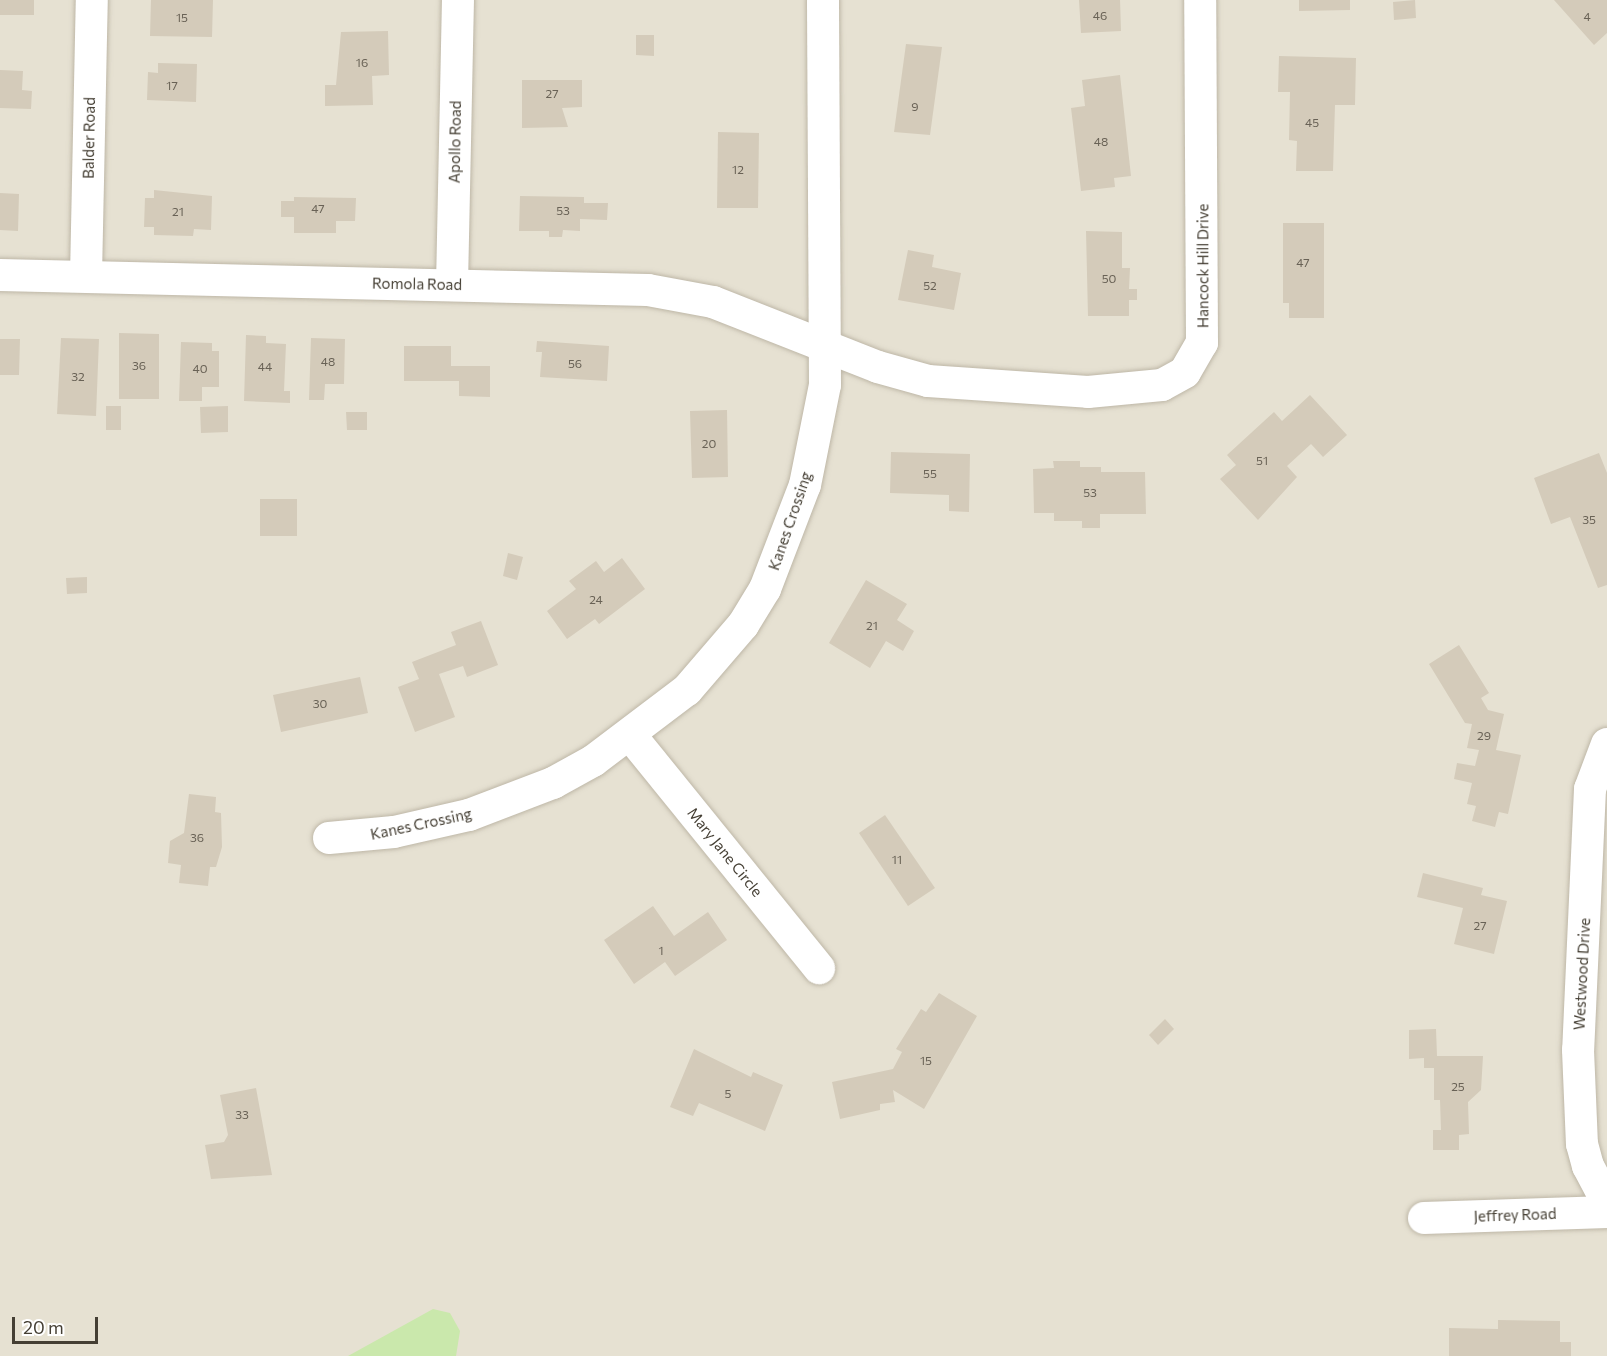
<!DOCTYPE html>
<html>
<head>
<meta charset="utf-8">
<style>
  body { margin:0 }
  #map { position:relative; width:1607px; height:1356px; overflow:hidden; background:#f2efe4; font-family:Commissioner,sans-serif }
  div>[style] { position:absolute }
  .residential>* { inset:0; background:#e6e1d2 }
  .green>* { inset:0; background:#cae8ac }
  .building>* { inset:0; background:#d4cbba }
  .roads { filter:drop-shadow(0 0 2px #beb7a7) drop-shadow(0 0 2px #beb7a7) }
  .street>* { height:32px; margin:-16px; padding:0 16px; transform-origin:16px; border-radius:16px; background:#fff }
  span { translate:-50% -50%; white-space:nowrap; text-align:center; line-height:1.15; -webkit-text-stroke:6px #fff; paint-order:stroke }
  .number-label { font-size:12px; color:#696256 }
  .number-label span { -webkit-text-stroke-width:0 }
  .street-label { font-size:15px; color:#453f34 }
  .scale { position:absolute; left:12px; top:1317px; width:86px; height:27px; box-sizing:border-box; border:3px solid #453f34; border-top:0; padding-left:8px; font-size:18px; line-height:21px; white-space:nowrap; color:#453f34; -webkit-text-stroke:4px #fff; paint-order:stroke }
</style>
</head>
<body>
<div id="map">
  <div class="residential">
    <div style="clip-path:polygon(0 0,1607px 0,1607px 1356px,0 1356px)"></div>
  </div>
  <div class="green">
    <div style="clip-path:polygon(433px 1309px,450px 1313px,460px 1331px,456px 1356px,348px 1356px)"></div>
  </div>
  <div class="building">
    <div style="clip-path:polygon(0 0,34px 0,34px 15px,0 15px)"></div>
    <div style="clip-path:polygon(151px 0,213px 0,212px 37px,150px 36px)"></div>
    <div style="clip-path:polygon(1079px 0,1120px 0,1121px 31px,1081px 33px)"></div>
    <div style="clip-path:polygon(1299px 0,1350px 0,1350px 10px,1299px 11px)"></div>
    <div style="clip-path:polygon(1415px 0,1416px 18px,1394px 20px,1393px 2px)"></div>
    <div style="clip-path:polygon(1554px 0,1607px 0,1607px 33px,1594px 45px)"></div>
    <div style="clip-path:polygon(388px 31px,389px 75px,372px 76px,373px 105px,325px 106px,325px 85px,336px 85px,341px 32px)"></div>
    <div style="clip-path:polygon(636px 35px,654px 35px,654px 56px,636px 55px)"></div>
    <div style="clip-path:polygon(906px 44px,942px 47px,930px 135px,894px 132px)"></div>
    <div style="clip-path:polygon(1279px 56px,1356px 58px,1355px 105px,1335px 105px,1333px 171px,1296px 171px,1297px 141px,1289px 140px,1290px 92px,1278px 92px)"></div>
    <div style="clip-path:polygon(158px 63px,197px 64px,196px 102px,147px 100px,148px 72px,158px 73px)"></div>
    <div style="clip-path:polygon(0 70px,23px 71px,22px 90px,32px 91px,31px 109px,0 108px)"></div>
    <div style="clip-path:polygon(1120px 75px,1131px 176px,1114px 178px,1115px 187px,1081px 191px,1071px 108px,1085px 106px,1082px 80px)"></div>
    <div style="clip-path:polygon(522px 80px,582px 80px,582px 107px,562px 108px,568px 127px,522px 128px)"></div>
    <div style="clip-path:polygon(718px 132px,759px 133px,758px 208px,717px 208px)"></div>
    <div style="clip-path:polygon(154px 190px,212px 196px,211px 230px,194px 229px,193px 236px,154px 235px,154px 227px,144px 227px,145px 198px,154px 198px)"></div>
    <div style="clip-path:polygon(0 193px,19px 194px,18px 231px,0 230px)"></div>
    <div style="clip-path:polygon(520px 196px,584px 197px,584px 203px,608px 203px,607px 220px,580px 219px,580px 231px,563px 230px,562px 237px,549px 237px,549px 231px,519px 231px)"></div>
    <div style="clip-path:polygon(294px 197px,356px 198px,355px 221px,336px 221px,336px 233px,294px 233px,294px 217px,281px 217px,281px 201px,294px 201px)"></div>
    <div style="clip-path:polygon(1283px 223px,1324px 223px,1324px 318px,1289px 318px,1289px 303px,1283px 303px)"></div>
    <div style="clip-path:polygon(1086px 231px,1122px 232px,1122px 268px,1130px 268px,1129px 289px,1137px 289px,1137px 300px,1129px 300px,1129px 316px,1088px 316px)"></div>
    <div style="clip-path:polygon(908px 250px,934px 255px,932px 267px,961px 273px,954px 310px,898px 300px)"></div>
    <div style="clip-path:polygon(119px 333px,159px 334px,159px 399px,119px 399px)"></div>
    <div style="clip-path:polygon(246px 335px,266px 336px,266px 343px,286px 344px,284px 391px,290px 391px,290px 403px,244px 401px)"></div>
    <div style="clip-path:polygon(61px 338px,99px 339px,96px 416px,57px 414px)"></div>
    <div style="clip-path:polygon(311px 338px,345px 339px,344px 384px,325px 384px,324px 400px,309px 400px)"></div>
    <div style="clip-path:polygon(0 339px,20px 339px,19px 375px,0 375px)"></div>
    <div style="clip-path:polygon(537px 341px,609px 346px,607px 381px,540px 377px,542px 352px,536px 352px)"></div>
    <div style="clip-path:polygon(181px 342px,212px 343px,212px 351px,219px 351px,219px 387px,202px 387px,202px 401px,179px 401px)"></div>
    <div style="clip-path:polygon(404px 346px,451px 346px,451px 366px,490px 366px,490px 397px,459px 396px,459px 381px,404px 381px)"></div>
    <div style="clip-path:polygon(1310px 395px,1347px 435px,1323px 457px,1311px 444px,1287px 466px,1297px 477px,1258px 520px,1220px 479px,1236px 465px,1227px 455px,1274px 412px,1282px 421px)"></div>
    <div style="clip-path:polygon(106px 406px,121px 406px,121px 430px,106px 430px)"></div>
    <div style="clip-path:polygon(228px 406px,228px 432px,201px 433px,200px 407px)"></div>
    <div style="clip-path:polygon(727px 410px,728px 477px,692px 478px,690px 411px)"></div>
    <div style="clip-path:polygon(346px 412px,367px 412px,367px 430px,347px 430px)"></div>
    <div style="clip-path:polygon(891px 452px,970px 454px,969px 512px,949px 511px,949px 495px,890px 493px)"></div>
    <div style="clip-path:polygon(1599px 453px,1607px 473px,1607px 585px,1598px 588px,1570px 517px,1551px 524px,1534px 478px)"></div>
    <div style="clip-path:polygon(1053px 461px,1080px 461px,1080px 467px,1101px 467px,1101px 472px,1145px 472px,1146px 514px,1100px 514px,1100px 528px,1082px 528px,1082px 521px,1054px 521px,1054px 513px,1034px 513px,1033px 469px,1054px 468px)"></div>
    <div style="clip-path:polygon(260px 499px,297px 499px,297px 536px,260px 536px)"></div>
    <div style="clip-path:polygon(508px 553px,523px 557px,517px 580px,503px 576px)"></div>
    <div style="clip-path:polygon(622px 558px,645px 589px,599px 624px,595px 619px,567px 639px,547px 611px,576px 589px,569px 581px,596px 561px,604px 572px)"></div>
    <div style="clip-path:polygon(87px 577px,87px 593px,67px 594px,66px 578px)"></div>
    <div style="clip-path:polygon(866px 580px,907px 604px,897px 620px,914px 631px,903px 651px,886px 641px,870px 668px,829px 643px)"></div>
    <div style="clip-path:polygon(481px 621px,498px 665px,467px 677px,463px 666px,439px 674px,455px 717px,415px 732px,398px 687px,419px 679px,412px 662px,456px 645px,451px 632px)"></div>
    <div style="clip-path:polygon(1459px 645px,1489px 693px,1481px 698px,1488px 710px,1504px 714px,1496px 750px,1521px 755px,1508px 814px,1499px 812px,1495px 827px,1472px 821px,1476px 806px,1467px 804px,1472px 783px,1454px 779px,1457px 763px,1475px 766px,1479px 750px,1467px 748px,1472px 724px,1465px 723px,1429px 664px)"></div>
    <div style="clip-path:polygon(360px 677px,368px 713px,281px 732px,273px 695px)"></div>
    <div style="clip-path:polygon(189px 794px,216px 797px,215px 812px,221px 813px,222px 847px,216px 867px,210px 867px,208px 886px,179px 883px,181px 865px,168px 863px,170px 841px,184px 833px)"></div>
    <div style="clip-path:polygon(885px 815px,935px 888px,908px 906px,859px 833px)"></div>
    <div style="clip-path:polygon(1423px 873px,1483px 888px,1481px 895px,1507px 901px,1494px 954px,1454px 944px,1463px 908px,1417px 897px)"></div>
    <div style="clip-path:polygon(653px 906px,674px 936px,708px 912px,727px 940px,675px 976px,665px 962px,634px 984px,604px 940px)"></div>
    <div style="clip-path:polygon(939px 993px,977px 1016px,924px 1109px,893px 1090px,895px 1102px,880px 1104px,880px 1110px,840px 1119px,832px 1082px,893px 1069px,902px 1052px,896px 1049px,921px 1009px,926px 1012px)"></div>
    <div style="clip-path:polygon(1165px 1019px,1174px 1029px,1158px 1045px,1149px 1035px)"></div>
    <div style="clip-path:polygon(1436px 1029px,1437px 1056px,1483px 1056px,1481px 1090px,1468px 1102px,1469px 1134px,1459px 1135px,1459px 1150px,1433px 1150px,1433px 1130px,1441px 1130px,1440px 1100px,1434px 1100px,1434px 1068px,1424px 1068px,1424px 1058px,1409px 1059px,1409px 1030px)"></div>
    <div style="clip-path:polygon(694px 1049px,751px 1077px,753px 1072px,783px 1085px,765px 1131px,699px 1103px,693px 1116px,670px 1107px)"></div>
    <div style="clip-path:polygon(256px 1088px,272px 1175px,211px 1179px,205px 1145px,224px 1142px,228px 1135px,220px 1095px)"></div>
    <div style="clip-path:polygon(1498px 1320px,1560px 1321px,1560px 1342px,1571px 1342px,1571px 1356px,1449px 1356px,1449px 1328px,1498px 1329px)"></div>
  </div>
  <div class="roads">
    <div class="street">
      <div style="left:0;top:275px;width:648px;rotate:1.33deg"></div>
      <div style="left:648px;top:290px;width:66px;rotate:10.5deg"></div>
      <div style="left:713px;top:302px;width:177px;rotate:21.5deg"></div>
      <div style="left:878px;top:367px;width:52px;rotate:15.6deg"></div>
      <div style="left:928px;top:381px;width:160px;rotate:3.9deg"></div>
      <div style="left:1088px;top:392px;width:74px;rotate:-5.4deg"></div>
      <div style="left:1162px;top:385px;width:26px;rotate:-29deg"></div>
      <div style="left:1185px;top:372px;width:34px;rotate:-60deg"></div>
      <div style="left:1202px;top:343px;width:343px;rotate:-90.3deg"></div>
      <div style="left:86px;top:276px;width:276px;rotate:-88.8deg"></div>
      <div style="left:452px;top:285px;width:285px;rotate:-88.8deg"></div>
      <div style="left:631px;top:736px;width:299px;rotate:51deg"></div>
      <div style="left:1607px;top:744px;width:48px;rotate:110.7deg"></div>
      <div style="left:1590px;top:789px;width:261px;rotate:92.6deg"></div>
      <div style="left:1578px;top:1050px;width:94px;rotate:87.6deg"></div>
      <div style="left:1582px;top:1144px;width:23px;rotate:75deg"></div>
      <div style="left:1588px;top:1166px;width:41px;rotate:62.2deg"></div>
      <div style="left:329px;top:838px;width:65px;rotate:-5.3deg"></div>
      <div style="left:394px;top:832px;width:77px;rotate:-12.8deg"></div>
      <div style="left:469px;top:815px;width:90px;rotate:-20.9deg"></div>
      <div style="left:553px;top:783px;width:46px;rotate:-28.8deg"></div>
      <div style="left:593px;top:761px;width:118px;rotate:-37.1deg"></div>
      <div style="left:687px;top:690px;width:86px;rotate:-49.3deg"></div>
      <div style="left:743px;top:625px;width:42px;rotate:-58.6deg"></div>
      <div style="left:765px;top:589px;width:111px;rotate:-69deg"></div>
      <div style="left:805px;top:485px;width:102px;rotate:-78.7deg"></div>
      <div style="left:825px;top:385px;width:385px;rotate:-90.3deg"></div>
      <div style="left:1424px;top:1218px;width:183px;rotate:-1.9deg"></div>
    </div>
  </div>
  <div class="number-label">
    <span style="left:1100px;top:16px">46</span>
    <span style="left:1587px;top:17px">4</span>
    <span style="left:182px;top:18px">15</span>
    <span style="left:362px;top:63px">16</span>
    <span style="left:172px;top:86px">17</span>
    <span style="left:552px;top:94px">27</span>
    <span style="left:915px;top:107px">9</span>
    <span style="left:1312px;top:123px">45</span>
    <span style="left:1101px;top:142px">48</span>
    <span style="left:738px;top:170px">12</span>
    <span style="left:318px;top:209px">47</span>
    <span style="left:563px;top:211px">53</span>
    <span style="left:178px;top:212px">21</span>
    <span style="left:1303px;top:263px">47</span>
    <span style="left:1109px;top:279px">50</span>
    <span style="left:930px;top:286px">52</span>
    <span style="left:328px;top:362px">48</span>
    <span style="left:575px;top:364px">56</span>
    <span style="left:139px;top:366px">36</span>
    <span style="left:265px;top:367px">44</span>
    <span style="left:200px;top:369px">40</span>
    <span style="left:78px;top:377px">32</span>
    <span style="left:709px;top:444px">20</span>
    <span style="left:1262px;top:461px">51</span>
    <span style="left:930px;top:474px">55</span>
    <span style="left:1090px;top:493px">53</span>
    <span style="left:1589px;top:520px">35</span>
    <span style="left:596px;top:600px">24</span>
    <span style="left:872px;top:626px">21</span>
    <span style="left:320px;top:704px">30</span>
    <span style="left:1484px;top:736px">29</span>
    <span style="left:197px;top:838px">36</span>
    <span style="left:897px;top:860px">11</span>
    <span style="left:1480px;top:926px">27</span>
    <span style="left:661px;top:951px">1</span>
    <span style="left:926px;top:1061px">15</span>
    <span style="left:1458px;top:1087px">25</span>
    <span style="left:728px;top:1094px">5</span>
    <span style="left:242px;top:1115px">33</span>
  </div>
  <div class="street-label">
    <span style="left:89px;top:138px;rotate:-89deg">Balder Road</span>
    <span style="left:455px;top:142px;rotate:-89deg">Apollo Road</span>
    <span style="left:1203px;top:266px;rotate:-90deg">Hancock Hill Drive</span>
    <span style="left:417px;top:284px;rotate:1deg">Romola Road</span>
    <span style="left:790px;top:521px;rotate:-71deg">Kanes Crossing</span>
    <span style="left:421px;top:824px;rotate:-12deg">Kanes Crossing</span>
    <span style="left:725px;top:852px;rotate:51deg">Mary Jane Circle</span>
    <span style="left:1582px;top:974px;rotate:-87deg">Westwood Drive</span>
    <span style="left:1515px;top:1215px;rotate:-2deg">Jeffrey Road</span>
  </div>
  <div class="scale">20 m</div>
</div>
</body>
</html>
